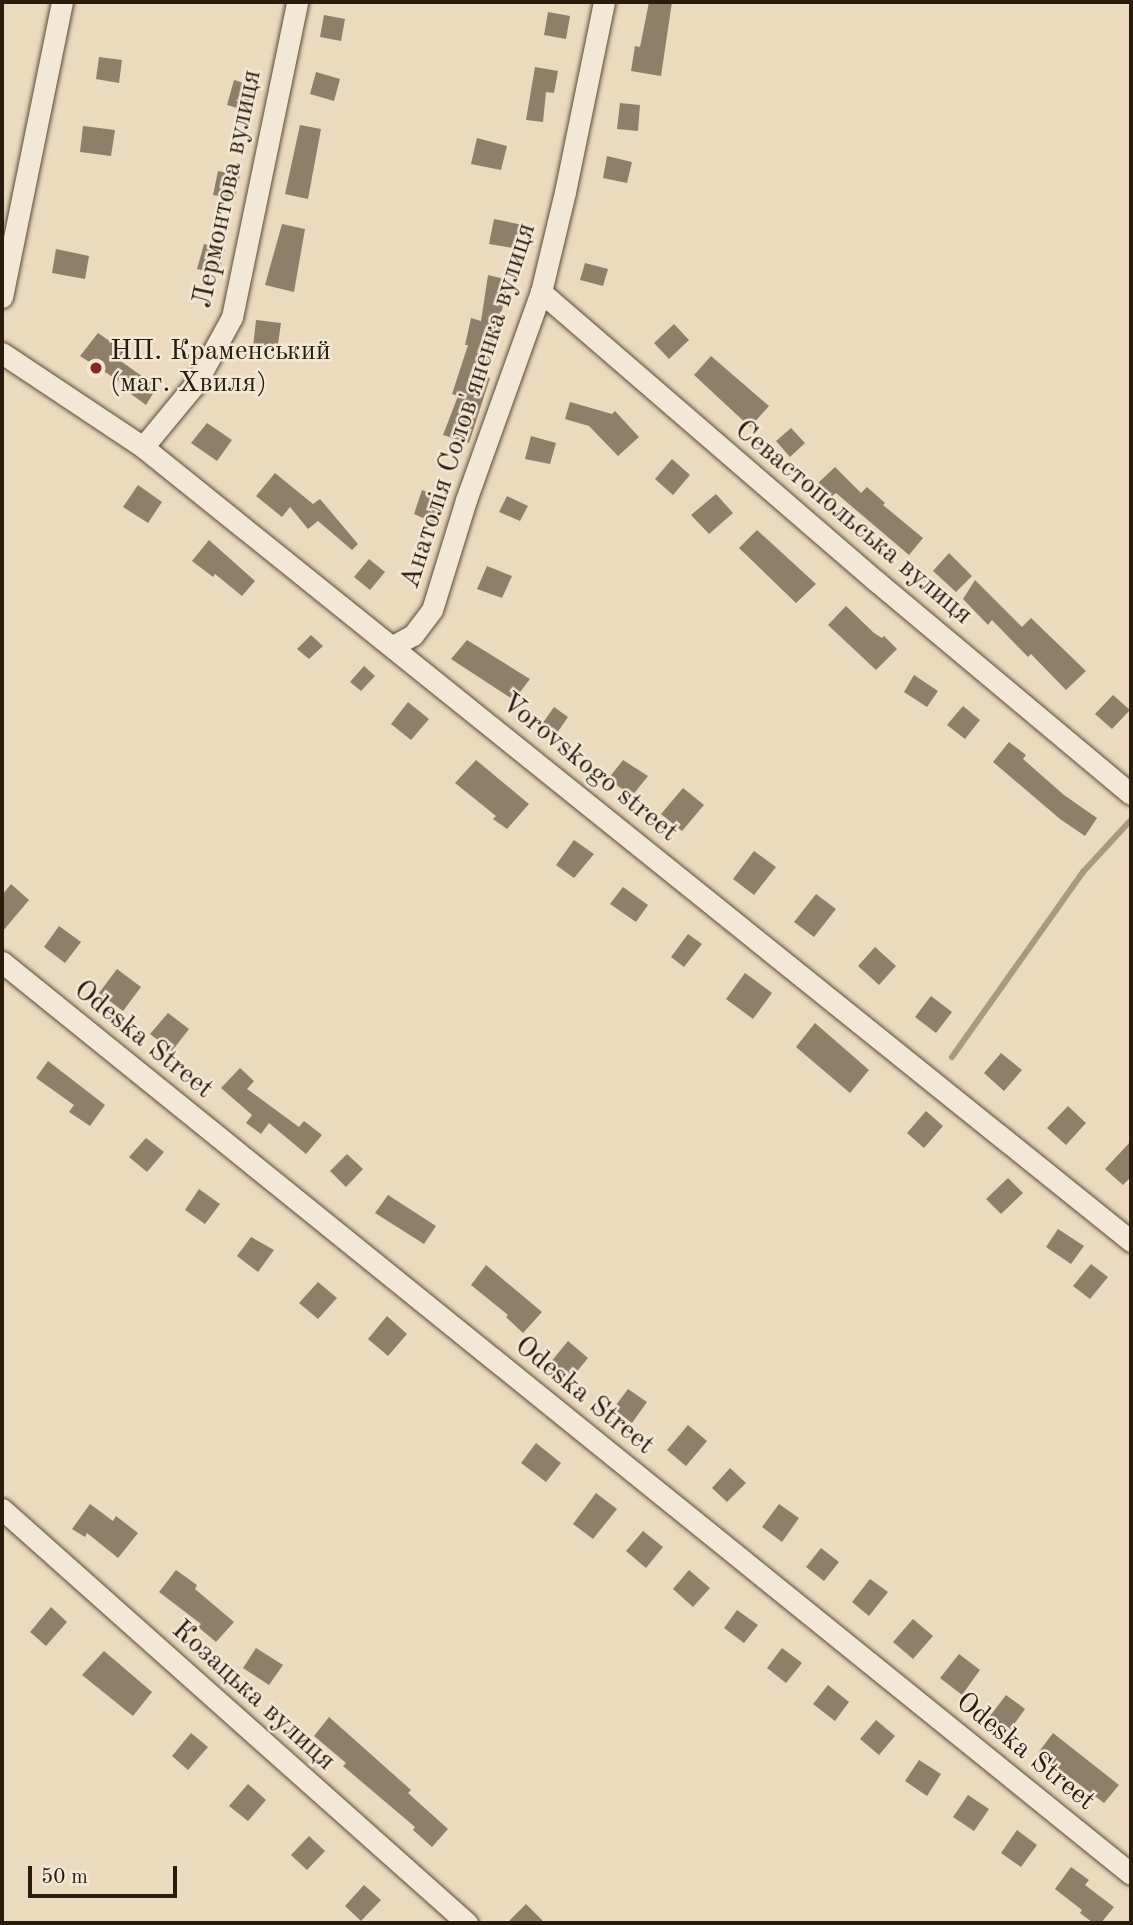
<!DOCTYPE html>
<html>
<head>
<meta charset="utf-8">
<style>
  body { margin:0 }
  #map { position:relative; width:1133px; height:1925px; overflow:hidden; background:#ecdabe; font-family:"Old Standard TT",serif }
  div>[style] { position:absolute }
  .stream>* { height:6px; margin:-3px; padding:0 3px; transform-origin:3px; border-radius:3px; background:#aa9981 }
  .building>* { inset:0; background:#8f7f68 }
  .roads { filter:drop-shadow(0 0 2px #5a4c37) drop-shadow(0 0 2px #5a4c37) }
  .street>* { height:21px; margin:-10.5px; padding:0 10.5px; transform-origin:10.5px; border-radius:10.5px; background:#f3e7d5 }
  .dots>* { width:19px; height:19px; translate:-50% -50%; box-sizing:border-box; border:4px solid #f3e7d5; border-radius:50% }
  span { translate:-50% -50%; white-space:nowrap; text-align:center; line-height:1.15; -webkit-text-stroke:5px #f3e7d5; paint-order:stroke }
  .street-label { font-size:28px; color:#2a1c0a }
  .poi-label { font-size:28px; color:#2a1c0a }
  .left { translate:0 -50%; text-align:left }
  .frame { position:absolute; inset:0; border:4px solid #2a1c0a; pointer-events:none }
  .scale { position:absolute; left:28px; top:1866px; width:149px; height:32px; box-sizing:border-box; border:4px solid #2a1c0a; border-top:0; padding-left:9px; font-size:21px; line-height:24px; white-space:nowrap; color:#2a1c0a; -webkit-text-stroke:5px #f3e7d5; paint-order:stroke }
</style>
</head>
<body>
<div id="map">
  <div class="stream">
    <div style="left:952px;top:1057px;width:227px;rotate:-54.7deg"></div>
    <div style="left:1083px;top:872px;width:69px;rotate:-47.3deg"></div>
  </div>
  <div class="building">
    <div style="clip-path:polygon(649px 2px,672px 2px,661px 76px,631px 71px,635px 46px,640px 47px)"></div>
    <div style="clip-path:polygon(548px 12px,570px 16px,566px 39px,544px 35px)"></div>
    <div style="clip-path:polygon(324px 15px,345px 19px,341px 41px,320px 37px)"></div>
    <div style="clip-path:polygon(99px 57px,122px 60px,119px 83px,96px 79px)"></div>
    <div style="clip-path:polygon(535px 67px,558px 71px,554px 93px,546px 92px,543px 122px,526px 120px)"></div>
    <div style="clip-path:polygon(316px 72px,340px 79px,334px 101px,310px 94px)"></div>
    <div style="clip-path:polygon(234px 80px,258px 87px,251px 112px,227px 105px)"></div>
    <div style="clip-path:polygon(620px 103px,640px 105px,638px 131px,617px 129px)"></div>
    <div style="clip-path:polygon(300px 125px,321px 129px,308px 199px,285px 194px)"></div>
    <div style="clip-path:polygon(83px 126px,115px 130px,111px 156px,80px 152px)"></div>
    <div style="clip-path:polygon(477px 138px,507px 146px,501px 170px,471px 164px)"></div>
    <div style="clip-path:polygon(607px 156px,632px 162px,627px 183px,603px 178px)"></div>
    <div style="clip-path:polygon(218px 171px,240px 175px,235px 199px,213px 195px)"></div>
    <div style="clip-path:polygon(494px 219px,523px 225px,518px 249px,489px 244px)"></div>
    <div style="clip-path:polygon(282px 224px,305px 229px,294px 292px,265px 285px)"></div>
    <div style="clip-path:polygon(204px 244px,225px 249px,219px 274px,197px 269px)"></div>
    <div style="clip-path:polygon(56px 249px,89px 256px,85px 279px,52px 273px)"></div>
    <div style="clip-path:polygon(585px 263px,608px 269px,603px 286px,580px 280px)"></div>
    <div style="clip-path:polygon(488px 275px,509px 280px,486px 377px,490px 378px,469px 443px,443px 435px,458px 396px,452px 394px,468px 345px,465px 345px,471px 318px,481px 321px)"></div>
    <div style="clip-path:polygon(256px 320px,281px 323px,277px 351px,253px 347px)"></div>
    <div style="clip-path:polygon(674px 324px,689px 340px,669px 359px,654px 343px)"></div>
    <div style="clip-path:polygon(98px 333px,124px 351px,118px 359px,157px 387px,146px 405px,123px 388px,125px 385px,80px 356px)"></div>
    <div style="clip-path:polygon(711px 356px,769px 406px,750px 427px,694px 375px)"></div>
    <div style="clip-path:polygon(570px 402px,612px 414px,615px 411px,639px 437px,618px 456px,589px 426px,565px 419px)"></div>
    <div style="clip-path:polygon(207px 423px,232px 440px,217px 461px,191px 443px)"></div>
    <div style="clip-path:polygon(791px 428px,805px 443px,790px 457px,776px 441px)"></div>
    <div style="clip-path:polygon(531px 436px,556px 443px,550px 464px,525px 459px)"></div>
    <div style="clip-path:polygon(672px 459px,690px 475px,673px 495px,655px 479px)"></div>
    <div style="clip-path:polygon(835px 467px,861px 493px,867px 487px,885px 503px,883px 505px,923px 538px,909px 555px,836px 493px,831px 497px,817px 484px)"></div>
    <div style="clip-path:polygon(275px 473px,313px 504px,320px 499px,358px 544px,352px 550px,318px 521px,308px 529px,290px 507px,282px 517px,256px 496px)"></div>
    <div style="clip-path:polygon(138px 485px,162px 502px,148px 523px,123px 507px)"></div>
    <div style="clip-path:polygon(422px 490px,447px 499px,437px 524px,414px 514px)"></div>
    <div style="clip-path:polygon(716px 494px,733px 513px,709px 534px,691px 515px)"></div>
    <div style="clip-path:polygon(507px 496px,528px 506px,520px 521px,499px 512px)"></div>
    <div style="clip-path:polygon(757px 530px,816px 584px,796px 603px,739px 548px)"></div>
    <div style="clip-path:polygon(209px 540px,255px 581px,242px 596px,215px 574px,213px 577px,192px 561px)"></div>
    <div style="clip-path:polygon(949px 553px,972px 576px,956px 592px,933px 571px)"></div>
    <div style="clip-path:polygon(369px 559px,385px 572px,370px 590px,354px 577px)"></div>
    <div style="clip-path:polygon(487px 566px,512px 576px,502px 598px,477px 589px)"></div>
    <div style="clip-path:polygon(975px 580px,1022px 627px,1031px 618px,1086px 671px,1066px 690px,1031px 654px,1028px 657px,992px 620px,988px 625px,963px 599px)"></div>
    <div style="clip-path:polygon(846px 606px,874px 633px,882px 638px,884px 636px,897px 649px,876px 670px,828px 625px)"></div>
    <div style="clip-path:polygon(311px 635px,323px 646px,309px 659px,297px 649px)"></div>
    <div style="clip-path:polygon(467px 640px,530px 679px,514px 700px,451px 659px)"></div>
    <div style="clip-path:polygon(364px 666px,375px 676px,361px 691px,350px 682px)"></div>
    <div style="clip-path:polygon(914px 675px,938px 691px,927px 707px,904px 692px)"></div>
    <div style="clip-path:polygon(1113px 695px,1130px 710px,1112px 729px,1095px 714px)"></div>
    <div style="clip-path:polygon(408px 702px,429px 719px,411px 740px,391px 724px)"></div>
    <div style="clip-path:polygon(963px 706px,980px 720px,965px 739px,947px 725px)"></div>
    <div style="clip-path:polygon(554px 707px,568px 717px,557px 733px,542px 724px)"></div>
    <div style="clip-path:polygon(1009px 742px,1026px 755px,1023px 759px,1064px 795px,1097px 818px,1085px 836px,1060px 819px,993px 762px)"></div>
    <div style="clip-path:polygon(476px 760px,529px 804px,507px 829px,493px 819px,496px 816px,455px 783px)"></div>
    <div style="clip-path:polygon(623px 760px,648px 776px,632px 796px,608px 779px)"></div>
    <div style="clip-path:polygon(683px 788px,704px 805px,682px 831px,661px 814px)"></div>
    <div style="clip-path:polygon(574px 840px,594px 854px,574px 878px,556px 865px)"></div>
    <div style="clip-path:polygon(754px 851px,776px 867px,754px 895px,733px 879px)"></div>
    <div style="clip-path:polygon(11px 884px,29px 900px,2px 932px,2px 895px)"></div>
    <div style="clip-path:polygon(623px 887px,648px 905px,636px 922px,610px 904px)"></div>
    <div style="clip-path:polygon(816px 894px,836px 909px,814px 937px,794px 922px)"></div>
    <div style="clip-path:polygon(59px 926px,81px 942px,65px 963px,44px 947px)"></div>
    <div style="clip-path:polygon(688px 934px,702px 944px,684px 967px,671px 957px)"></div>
    <div style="clip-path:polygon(875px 947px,896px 966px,879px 985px,858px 966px)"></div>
    <div style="clip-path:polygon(117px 969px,141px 987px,123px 1011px,99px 993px)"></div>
    <div style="clip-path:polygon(745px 973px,772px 993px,753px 1019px,726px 999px)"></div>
    <div style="clip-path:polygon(931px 996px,952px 1012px,936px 1033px,915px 1017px)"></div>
    <div style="clip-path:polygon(168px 1013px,189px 1029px,172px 1051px,150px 1034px)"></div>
    <div style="clip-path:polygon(815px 1023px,869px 1070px,850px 1093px,796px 1047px)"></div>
    <div style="clip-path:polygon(1001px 1053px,1022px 1070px,1004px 1091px,984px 1073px)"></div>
    <div style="clip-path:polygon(48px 1061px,105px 1105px,90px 1126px,69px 1112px,74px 1105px,36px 1078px)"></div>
    <div style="clip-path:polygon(240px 1068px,254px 1081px,247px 1089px,299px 1127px,304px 1121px,322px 1135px,306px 1154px,269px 1123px,261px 1134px,246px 1123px,252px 1115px,221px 1088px)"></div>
    <div style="clip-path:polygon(1068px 1106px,1086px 1123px,1066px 1145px,1047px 1128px)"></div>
    <div style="clip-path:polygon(926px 1111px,943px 1126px,924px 1148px,907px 1133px)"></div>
    <div style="clip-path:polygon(146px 1138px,164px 1152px,147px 1172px,129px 1157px)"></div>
    <div style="clip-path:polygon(1131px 1141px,1131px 1177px,1123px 1185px,1105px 1169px)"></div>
    <div style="clip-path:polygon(347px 1154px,363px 1169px,346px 1187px,330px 1171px)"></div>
    <div style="clip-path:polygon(1008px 1178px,1023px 1193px,1001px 1214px,986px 1199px)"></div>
    <div style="clip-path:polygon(199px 1189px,220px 1204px,205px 1224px,185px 1210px)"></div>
    <div style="clip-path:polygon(388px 1195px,436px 1226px,424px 1244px,375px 1213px)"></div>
    <div style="clip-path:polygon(1058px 1229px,1084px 1246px,1071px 1264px,1046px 1247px)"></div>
    <div style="clip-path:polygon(251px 1237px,274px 1250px,258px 1272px,237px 1256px)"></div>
    <div style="clip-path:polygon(1091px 1264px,1108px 1277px,1090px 1299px,1073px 1286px)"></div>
    <div style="clip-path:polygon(486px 1265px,542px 1312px,523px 1333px,506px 1317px,508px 1315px,471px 1285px)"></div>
    <div style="clip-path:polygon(318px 1282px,337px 1298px,318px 1319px,299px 1303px)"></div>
    <div style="clip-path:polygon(387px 1316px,407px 1334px,388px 1356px,368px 1339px)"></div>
    <div style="clip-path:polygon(568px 1341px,588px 1358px,570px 1380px,550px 1363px)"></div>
    <div style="clip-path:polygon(628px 1389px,647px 1402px,632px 1423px,613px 1409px)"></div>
    <div style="clip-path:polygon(688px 1425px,707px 1441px,686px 1466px,667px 1450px)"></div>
    <div style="clip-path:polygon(536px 1443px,561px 1463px,546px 1482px,521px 1463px)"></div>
    <div style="clip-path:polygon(730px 1468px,746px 1483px,727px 1502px,712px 1488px)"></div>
    <div style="clip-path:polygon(596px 1493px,617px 1509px,593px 1539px,573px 1524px)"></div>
    <div style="clip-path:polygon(90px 1504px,113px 1521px,116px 1516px,138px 1533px,118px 1558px,87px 1533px,85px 1537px,72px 1529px)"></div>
    <div style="clip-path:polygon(779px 1504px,799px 1518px,782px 1542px,762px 1527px)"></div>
    <div style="clip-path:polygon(643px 1531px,663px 1547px,646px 1568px,626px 1551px)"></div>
    <div style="clip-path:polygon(821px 1548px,839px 1562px,824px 1581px,806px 1567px)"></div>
    <div style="clip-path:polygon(176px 1570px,197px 1585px,195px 1589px,234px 1622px,216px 1642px,198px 1627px,201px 1624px,159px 1592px)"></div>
    <div style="clip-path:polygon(689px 1570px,710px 1588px,693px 1607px,673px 1589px)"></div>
    <div style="clip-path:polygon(870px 1579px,888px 1592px,869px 1616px,852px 1602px)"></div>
    <div style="clip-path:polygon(51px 1607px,67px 1622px,46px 1646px,30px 1632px)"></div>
    <div style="clip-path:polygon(737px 1610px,758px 1625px,744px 1643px,724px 1628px)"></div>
    <div style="clip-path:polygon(913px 1619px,933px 1636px,913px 1659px,893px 1642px)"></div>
    <div style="clip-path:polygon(256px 1648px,283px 1665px,269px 1685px,243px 1668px)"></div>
    <div style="clip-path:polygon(782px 1648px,802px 1663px,786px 1683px,767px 1668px)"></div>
    <div style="clip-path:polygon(104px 1651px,152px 1692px,133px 1716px,82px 1675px)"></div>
    <div style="clip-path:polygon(959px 1654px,980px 1670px,962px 1695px,940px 1678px)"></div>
    <div style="clip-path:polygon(828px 1685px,849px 1702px,835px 1721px,813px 1704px)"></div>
    <div style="clip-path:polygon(1006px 1695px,1025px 1709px,1009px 1731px,990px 1716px)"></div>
    <div style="clip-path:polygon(329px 1717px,411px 1790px,408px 1793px,448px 1829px,432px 1847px,413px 1830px,415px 1827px,343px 1766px,346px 1763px,314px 1736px)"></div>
    <div style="clip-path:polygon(876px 1720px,895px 1736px,879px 1755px,860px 1739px)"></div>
    <div style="clip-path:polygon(191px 1733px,208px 1747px,188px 1770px,172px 1756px)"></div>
    <div style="clip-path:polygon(1053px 1733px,1119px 1785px,1104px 1803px,1038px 1753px)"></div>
    <div style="clip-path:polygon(919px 1760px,941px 1774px,927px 1796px,905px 1781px)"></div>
    <div style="clip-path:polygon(248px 1784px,266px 1800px,248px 1821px,229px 1806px)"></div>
    <div style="clip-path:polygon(968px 1795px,989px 1809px,974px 1831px,953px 1817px)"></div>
    <div style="clip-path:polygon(1017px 1830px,1037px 1845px,1021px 1867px,1001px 1853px)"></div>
    <div style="clip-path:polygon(309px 1836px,325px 1851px,307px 1870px,291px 1855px)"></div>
    <div style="clip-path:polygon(1071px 1867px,1089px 1880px,1085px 1885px,1114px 1907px,1101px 1923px,1093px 1923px,1080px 1913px,1082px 1910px,1055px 1889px)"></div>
    <div style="clip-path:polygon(364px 1885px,381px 1900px,361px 1921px,345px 1906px)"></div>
    <div style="clip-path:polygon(526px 1904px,545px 1923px,507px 1923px)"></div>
  </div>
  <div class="roads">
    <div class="street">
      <div style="left:541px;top:292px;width:442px;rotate:40.8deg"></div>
      <div style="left:876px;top:581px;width:332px;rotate:39.9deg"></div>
      <div style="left:2px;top:297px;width:301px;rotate:-78.5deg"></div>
      <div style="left:2px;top:353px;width:169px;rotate:33.7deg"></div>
      <div style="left:143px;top:447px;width:1268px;rotate:38.79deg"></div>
      <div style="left:143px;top:447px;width:83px;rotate:-50.4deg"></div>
      <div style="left:196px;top:383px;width:75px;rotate:-61.4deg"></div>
      <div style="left:232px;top:317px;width:322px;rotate:-78.3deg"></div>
      <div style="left:393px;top:646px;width:23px;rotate:-29deg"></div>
      <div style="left:413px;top:635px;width:31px;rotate:-53deg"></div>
      <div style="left:432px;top:610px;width:115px;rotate:-72.8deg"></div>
      <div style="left:466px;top:500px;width:221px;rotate:-70.2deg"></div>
      <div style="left:541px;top:292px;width:103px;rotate:-76.5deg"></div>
      <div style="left:565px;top:192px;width:194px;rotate:-78.4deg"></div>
      <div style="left:2px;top:962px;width:1451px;rotate:38.93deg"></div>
      <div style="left:2px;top:1509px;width:623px;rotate:41.68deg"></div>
    </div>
  </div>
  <div class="dots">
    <div style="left:96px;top:368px;background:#8f2418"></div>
  </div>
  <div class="street-label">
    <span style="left:228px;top:189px;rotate:-78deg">Лермонтова вулиця</span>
    <span style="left:469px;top:406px;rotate:-72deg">Анатолія Солов'яненка вулиця</span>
    <span style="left:853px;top:523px;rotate:40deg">Севастопольська вулиця</span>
    <span style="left:589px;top:768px;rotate:39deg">Vorovskogo street</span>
    <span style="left:143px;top:1040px;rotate:39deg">Odeska Street</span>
    <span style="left:584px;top:1396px;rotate:39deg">Odeska Street</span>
    <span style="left:253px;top:1696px;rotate:42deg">Козацька вулиця</span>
    <span style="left:1025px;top:1752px;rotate:39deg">Odeska Street</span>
  </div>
  <div class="poi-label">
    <span class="left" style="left:110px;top:368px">НП. Краменський<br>(маг. Хвиля)</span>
  </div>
  <div class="frame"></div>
  <div class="scale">50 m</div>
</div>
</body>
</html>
